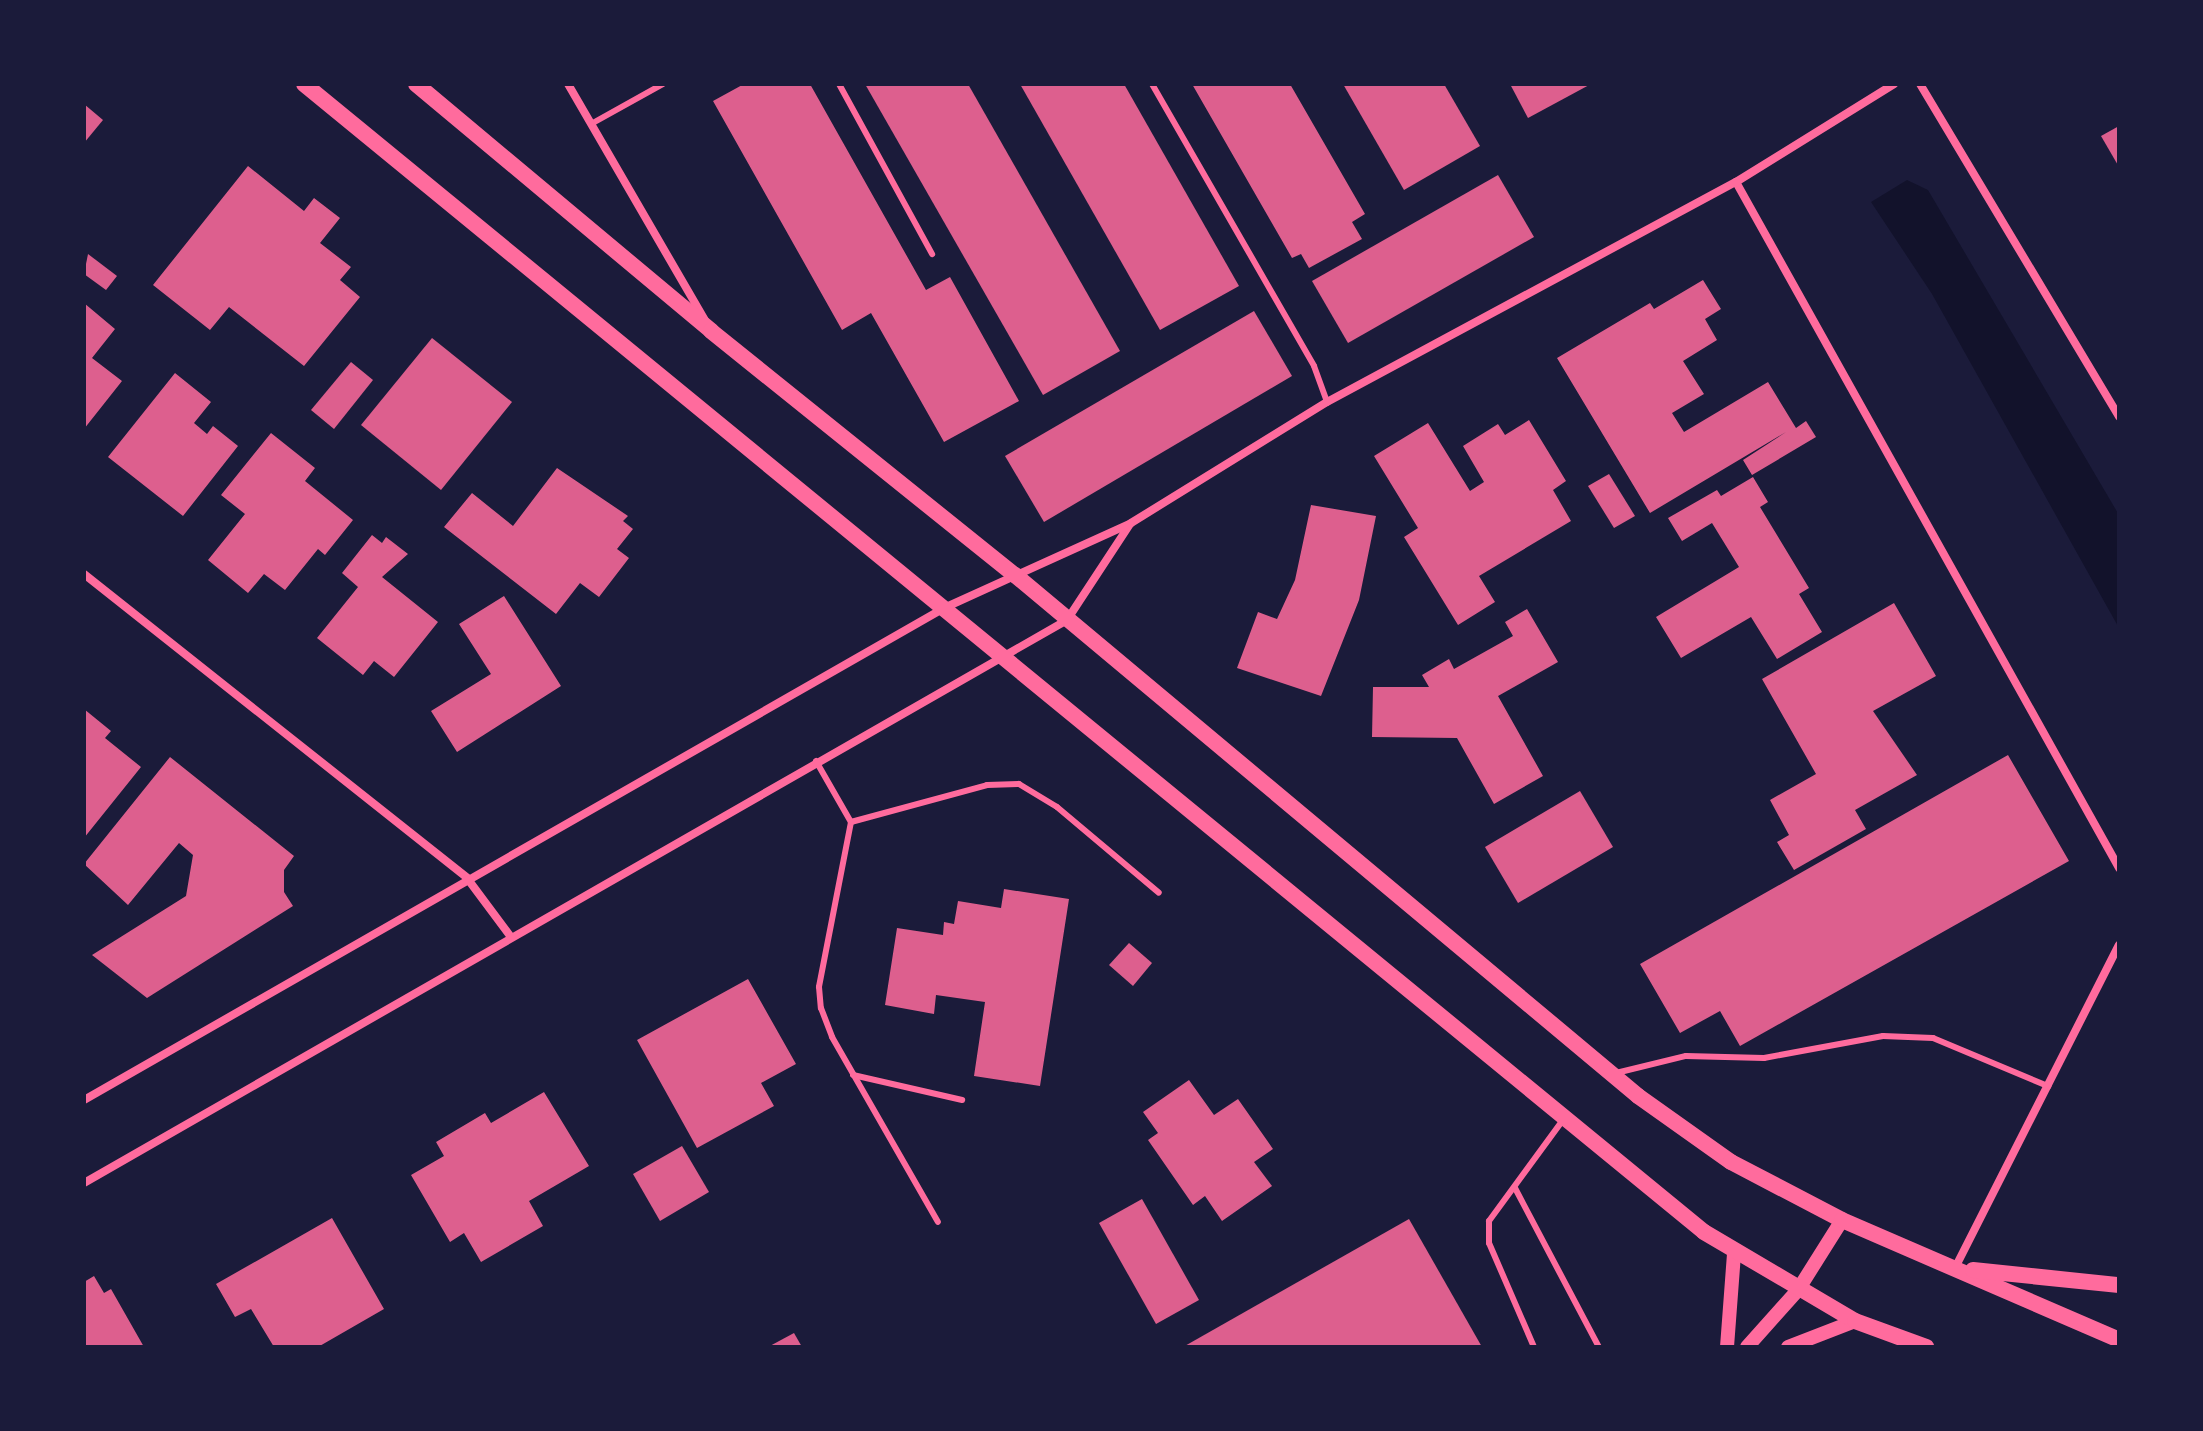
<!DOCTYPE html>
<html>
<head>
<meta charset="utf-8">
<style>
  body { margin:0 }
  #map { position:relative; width:2203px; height:1431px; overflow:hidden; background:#1b1b3a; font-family:Manrope,sans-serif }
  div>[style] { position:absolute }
  .water>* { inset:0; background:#12122b }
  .building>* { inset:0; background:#dd5f8e }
  .service>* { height:6px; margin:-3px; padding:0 3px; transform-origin:3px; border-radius:3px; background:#ff6b9d }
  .minor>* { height:8px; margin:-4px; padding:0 4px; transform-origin:4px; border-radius:4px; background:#ff6b9d }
  .tertiary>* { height:14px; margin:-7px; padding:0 7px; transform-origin:7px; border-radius:7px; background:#ff6b9d }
  .secondary>* { height:16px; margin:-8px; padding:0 8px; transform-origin:8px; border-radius:8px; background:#ff6b9d }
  span { translate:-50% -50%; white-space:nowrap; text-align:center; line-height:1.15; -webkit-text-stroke:7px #1b1b3a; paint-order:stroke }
  .frame { position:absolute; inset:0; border:86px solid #1b1b3a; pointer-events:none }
</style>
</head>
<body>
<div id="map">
  <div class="water">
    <div style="clip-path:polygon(1907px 180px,1928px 190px,2119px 515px,2119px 628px,1932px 294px,1871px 202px)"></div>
  </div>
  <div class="building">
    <div style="clip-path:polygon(744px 84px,810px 84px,926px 290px,950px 277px,1019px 401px,944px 442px,871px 313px,842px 330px,713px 101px)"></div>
    <div style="clip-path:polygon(865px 84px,968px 84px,1120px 351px,1043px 395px)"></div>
    <div style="clip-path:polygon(1020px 84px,1124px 84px,1239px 286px,1160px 330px)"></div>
    <div style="clip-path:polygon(1192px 84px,1290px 84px,1365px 214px,1352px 222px,1362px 239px,1309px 268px,1301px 254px,1292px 258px)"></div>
    <div style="clip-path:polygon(1343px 84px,1444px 84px,1480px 146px,1404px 190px)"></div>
    <div style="clip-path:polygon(1510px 84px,1591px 84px,1528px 118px)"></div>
    <div style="clip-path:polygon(84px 104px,103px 120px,84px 143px)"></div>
    <div style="clip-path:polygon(2119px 126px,2119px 167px,2101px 136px)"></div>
    <div style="clip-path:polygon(248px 166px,304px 211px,314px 198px,340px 218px,320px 243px,351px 267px,340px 280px,360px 297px,304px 366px,229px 307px,210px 330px,153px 285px)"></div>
    <div style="clip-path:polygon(1498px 175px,1534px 237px,1348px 343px,1312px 281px)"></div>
    <div style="clip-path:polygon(88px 254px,117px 276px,106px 290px,84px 274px)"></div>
    <div style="clip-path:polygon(1703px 280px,1721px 309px,1705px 319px,1717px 340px,1683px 361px,1704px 394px,1672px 413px,1684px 432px,1768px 382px,1796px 428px,1806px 421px,1816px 437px,1752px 475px,1743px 460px,1786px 432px,1650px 513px,1557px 358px,1650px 303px,1654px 309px)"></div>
    <div style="clip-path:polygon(84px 303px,115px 329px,92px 358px,122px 381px,84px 429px)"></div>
    <div style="clip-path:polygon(1254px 311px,1292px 376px,1044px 522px,1005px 456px)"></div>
    <div style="clip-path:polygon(432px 338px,512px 402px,441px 490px,361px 425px)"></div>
    <div style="clip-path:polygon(351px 362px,373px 380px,334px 429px,311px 410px)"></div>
    <div style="clip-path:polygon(175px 373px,211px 402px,194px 423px,207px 434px,213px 426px,238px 446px,183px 516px,108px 457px)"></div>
    <div style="clip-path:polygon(1529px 420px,1566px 481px,1553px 490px,1571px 521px,1479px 576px,1495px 602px,1458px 625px,1404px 537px,1418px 528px,1374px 456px,1428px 423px,1470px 491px,1484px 482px,1463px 446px,1498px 424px,1505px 435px)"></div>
    <div style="clip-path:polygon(271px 433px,315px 468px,305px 481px,353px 520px,325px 555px,318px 549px,285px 590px,264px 574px,248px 593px,208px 560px,245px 514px,221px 495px)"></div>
    <div style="clip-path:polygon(557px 468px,628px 516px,623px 521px,633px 529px,617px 549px,629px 558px,599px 597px,580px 583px,556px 614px,444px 527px,472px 493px,513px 526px)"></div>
    <div style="clip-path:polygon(1609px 474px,1635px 516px,1614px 528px,1588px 486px)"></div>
    <div style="clip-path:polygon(1753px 477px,1768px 502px,1760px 507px,1809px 588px,1799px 594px,1822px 632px,1777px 659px,1751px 617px,1681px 658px,1656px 617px,1739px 567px,1712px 523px,1682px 541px,1668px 518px,1717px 490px,1721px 496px)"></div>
    <div style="clip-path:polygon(1311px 505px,1376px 516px,1359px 600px,1321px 696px,1237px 668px,1258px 612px,1277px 619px,1295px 580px)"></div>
    <div style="clip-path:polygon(372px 535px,382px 543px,386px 537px,408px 554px,382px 577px,438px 622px,394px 677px,374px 661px,363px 675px,317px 638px,358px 587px,342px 573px)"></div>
    <div style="clip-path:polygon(504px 596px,561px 686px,457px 752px,431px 711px,491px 674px,459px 624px)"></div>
    <div style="clip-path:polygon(1894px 603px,1936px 676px,1873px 711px,1917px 775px,1855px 810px,1866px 829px,1794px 870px,1777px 842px,1789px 835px,1770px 800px,1816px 774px,1762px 679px)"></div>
    <div style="clip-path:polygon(1527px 609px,1558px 662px,1498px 696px,1543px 776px,1494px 804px,1457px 738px,1372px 737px,1373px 687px,1429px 687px,1422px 675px,1449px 659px,1454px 669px,1513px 636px,1505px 622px)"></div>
    <div style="clip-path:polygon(84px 709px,111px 731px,105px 738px,141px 767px,84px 838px)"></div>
    <div style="clip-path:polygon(2008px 755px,2069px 861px,1740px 1046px,1720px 1011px,1680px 1033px,1640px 964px)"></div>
    <div style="clip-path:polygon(170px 757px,294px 856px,284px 870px,284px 892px,293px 906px,147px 998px,92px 955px,186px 896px,193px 855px,179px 843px,128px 905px,84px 864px)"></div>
    <div style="clip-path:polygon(1580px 791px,1613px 847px,1518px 903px,1485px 847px)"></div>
    <div style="clip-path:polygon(1004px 889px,1069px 899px,1040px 1086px,974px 1076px,985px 1002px,936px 995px,934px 1014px,885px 1005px,897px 928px,943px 935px,944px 922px,954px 924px,958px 901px,1001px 908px)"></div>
    <div style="clip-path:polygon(1129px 943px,1152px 963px,1133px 986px,1109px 965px)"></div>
    <div style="clip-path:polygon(748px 979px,796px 1064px,761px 1083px,774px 1106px,697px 1148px,637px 1040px)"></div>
    <div style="clip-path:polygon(1189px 1080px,1214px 1115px,1238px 1099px,1273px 1149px,1254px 1162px,1272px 1186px,1222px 1221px,1205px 1196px,1193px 1205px,1148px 1140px,1158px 1133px,1143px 1112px)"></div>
    <div style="clip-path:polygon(544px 1092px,589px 1166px,529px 1201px,543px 1226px,481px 1262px,464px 1233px,450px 1242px,411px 1175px,444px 1156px,436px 1142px,485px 1113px,491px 1123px)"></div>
    <div style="clip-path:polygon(682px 1146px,709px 1192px,660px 1221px,633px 1174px)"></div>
    <div style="clip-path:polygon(1142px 1199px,1199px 1300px,1156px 1324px,1099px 1223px)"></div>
    <div style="clip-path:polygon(332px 1218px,384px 1309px,318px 1347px,274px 1347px,251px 1309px,235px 1317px,216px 1284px)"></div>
    <div style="clip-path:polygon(1409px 1219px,1482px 1347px,1183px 1347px)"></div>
    <div style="clip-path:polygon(94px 1276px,104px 1293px,111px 1289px,144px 1347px,84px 1347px,84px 1282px)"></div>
    <div style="clip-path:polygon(794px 1333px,802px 1347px,768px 1347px)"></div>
  </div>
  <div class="service">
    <div style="left:839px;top:84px;width:194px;rotate:61.3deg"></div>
    <div style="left:1152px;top:84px;width:325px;rotate:60.1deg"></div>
    <div style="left:1314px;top:366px;width:38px;rotate:70deg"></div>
    <div style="left:591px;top:124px;width:82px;rotate:-29.1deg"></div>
    <div style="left:816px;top:761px;width:70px;rotate:60.2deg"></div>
    <div style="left:851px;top:822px;width:168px;rotate:101deg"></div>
    <div style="left:819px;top:987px;width:21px;rotate:85deg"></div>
    <div style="left:821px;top:1008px;width:31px;rotate:69deg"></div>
    <div style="left:832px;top:1037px;width:213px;rotate:60.2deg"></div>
    <div style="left:851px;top:822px;width:141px;rotate:-15.2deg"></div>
    <div style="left:987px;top:785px;width:32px;rotate:-2deg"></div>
    <div style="left:1019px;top:784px;width:44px;rotate:31.2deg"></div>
    <div style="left:1057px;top:807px;width:133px;rotate:40.1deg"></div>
    <div style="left:1616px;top:1073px;width:72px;rotate:-13.7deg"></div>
    <div style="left:1686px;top:1056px;width:78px;rotate:1.5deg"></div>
    <div style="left:1764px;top:1058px;width:121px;rotate:-10.5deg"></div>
    <div style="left:1883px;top:1036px;width:50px;rotate:2.3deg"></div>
    <div style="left:1933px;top:1038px;width:125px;rotate:22.7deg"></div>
    <div style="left:853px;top:1075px;width:112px;rotate:12.9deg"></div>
    <div style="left:1515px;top:1188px;width:180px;rotate:62.2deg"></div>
    <div style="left:1534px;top:1347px;width:113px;rotate:-113.4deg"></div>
    <div style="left:1489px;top:1243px;width:22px;rotate:-90deg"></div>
    <div style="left:1489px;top:1221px;width:125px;rotate:-53.8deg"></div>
  </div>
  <div class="minor">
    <div style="left:568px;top:84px;width:272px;rotate:59.9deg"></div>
    <div style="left:1920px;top:84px;width:388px;rotate:59.1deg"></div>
    <div style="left:1736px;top:182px;width:786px;rotate:60.82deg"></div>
    <div style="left:84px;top:574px;width:489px;rotate:38.4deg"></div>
    <div style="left:467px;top:878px;width:74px;rotate:53.3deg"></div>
    <div style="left:84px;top:1100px;width:991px;rotate:-29.77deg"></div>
    <div style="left:944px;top:608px;width:205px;rotate:-24.4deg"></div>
    <div style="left:1131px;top:523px;width:230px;rotate:-31.7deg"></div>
    <div style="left:1327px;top:402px;width:464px;rotate:-28.3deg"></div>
    <div style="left:1736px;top:182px;width:186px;rotate:-31.8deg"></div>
    <div style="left:84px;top:1183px;width:1133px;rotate:-29.8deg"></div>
    <div style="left:1067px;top:620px;width:115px;rotate:-56.7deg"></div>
    <div style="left:1955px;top:1268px;width:362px;rotate:-63.1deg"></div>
  </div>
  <div class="tertiary">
    <div style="left:1727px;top:1347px;width:94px;rotate:-85.7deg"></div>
    <div style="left:1747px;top:1347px;width:76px;rotate:-48.2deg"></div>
    <div style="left:1798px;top:1290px;width:83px;rotate:-57.8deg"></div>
    <div style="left:1788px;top:1347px;width:72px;rotate:-21.2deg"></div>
  </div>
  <div class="secondary">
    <div style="left:304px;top:84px;width:1810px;rotate:39.35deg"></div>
    <div style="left:1704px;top:1232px;width:175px;rotate:30.5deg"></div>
    <div style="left:1855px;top:1321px;width:76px;rotate:20.1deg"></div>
    <div style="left:416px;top:84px;width:385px;rotate:39.9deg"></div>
    <div style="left:711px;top:331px;width:390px;rotate:38.8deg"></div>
    <div style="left:1015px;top:575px;width:812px;rotate:39.9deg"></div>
    <div style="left:1638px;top:1096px;width:114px;rotate:35.4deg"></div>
    <div style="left:1731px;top:1162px;width:125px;rotate:27.6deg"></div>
    <div style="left:1842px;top:1220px;width:302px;rotate:23.4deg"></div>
    <div style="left:1973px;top:1270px;width:147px;rotate:5.9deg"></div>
  </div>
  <div class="frame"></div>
</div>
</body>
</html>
